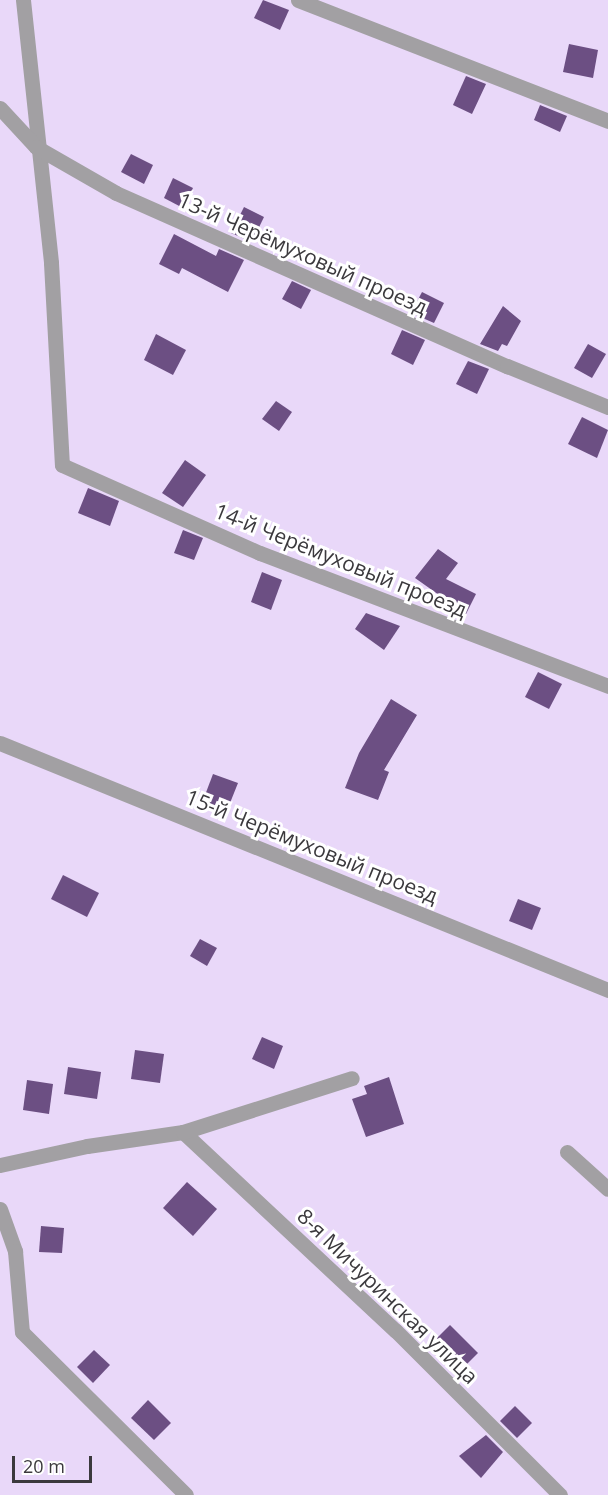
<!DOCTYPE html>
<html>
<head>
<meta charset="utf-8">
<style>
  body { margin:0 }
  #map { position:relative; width:608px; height:1495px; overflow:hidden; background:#faf6ff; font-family:"Open Sans",sans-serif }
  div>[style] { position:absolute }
  .green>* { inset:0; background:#e9d8f9 }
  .building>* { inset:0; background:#6c4f83 }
  .service>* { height:15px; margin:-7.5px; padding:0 7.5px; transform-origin:7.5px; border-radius:7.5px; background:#a2a0a3 }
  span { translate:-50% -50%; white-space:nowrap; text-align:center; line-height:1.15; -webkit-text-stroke:6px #fff; paint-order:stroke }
  .street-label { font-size:21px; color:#3b393d }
  .scale { position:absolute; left:12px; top:1456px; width:80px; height:27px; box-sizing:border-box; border:3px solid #3b393d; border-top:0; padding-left:8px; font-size:18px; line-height:21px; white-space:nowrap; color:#3b393d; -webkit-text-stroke:4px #fff; paint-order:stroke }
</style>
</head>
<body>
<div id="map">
  <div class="green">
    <div style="clip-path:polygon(0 0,608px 0,608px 1495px,0 1495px)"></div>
  </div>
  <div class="building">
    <div style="clip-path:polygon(263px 0,289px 10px,280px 30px,254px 18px)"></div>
    <div style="clip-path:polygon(569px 44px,598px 50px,593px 78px,563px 72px)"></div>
    <div style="clip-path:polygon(466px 76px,486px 84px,472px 114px,453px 105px)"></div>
    <div style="clip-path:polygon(540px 105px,567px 116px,560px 132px,534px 120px)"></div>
    <div style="clip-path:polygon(131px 154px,153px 165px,144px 184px,121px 172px)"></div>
    <div style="clip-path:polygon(173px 178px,193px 188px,183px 208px,164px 198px)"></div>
    <div style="clip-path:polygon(244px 207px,264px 217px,252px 242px,231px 233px)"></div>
    <div style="clip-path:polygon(174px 234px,216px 256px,219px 249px,244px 260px,228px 292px,182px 268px,179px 274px,159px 264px)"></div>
    <div style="clip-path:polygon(292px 281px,311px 290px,301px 309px,282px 299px)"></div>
    <div style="clip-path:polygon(422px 292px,444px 303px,434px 323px,411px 313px)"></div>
    <div style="clip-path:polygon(503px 306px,521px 321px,507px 346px,502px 344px,498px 351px,480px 344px)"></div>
    <div style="clip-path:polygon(402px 330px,425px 340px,413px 365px,391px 354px)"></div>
    <div style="clip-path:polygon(156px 334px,186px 350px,173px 375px,144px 360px)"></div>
    <div style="clip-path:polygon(588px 344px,606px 354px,592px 378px,574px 368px)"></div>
    <div style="clip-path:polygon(468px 361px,489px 369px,477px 394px,456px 384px)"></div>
    <div style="clip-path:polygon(276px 401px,292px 412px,279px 431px,262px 419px)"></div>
    <div style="clip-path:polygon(582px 417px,608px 430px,597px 458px,568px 444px)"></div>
    <div style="clip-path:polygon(185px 460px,206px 475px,183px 507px,162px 493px)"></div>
    <div style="clip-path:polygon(88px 488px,119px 501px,110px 526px,78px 513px)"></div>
    <div style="clip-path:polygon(183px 530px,203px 538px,194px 560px,174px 553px)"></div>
    <div style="clip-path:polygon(438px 549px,458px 563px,446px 579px,476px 594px,466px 614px,415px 578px)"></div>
    <div style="clip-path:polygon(262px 572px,282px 580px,271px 610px,251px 602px)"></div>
    <div style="clip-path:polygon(366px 613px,400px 626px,384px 650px,355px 629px)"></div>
    <div style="clip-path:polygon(538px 672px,562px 684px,549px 709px,525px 697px)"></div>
    <div style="clip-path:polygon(391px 699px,417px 715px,384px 770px,389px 772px,378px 800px,345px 788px,359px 753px)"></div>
    <div style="clip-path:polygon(213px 774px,238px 783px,226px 813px,202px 803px)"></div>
    <div style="clip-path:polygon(63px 875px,99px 893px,87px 917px,51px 899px)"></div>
    <div style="clip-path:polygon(518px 899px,541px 908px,532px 930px,509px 921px)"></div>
    <div style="clip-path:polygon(200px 939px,217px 948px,207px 966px,190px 956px)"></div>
    <div style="clip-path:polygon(262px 1037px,283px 1046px,274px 1069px,252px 1059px)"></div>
    <div style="clip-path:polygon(135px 1050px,164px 1054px,160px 1083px,131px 1079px)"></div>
    <div style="clip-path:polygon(68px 1067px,101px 1072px,97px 1099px,64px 1094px)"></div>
    <div style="clip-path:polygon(389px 1077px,404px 1124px,366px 1137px,352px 1099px,367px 1094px,364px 1086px)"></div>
    <div style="clip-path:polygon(27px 1080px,53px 1084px,49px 1114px,23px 1110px)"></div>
    <div style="clip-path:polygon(187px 1182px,217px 1209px,193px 1236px,163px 1208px)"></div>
    <div style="clip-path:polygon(41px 1226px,64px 1228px,62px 1253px,39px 1252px)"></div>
    <div style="clip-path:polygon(450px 1325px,478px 1353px,459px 1372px,431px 1344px)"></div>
    <div style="clip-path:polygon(94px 1350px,110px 1365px,93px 1383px,77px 1367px)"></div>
    <div style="clip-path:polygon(148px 1400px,171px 1423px,154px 1440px,131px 1418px)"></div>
    <div style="clip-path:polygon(515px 1406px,532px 1423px,517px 1438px,500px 1421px)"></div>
    <div style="clip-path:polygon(486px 1435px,503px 1452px,481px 1478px,459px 1456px)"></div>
  </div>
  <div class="service">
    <div style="left:23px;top:0;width:264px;rotate:83.9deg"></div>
    <div style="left:51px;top:263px;width:202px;rotate:86.9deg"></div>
    <div style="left:62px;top:465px;width:217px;rotate:24deg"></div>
    <div style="left:260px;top:553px;width:373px;rotate:20.9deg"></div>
    <div style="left:298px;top:0;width:333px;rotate:21.3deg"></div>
    <div style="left:0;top:108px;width:53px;rotate:47.3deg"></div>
    <div style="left:36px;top:147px;width:92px;rotate:29.9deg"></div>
    <div style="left:116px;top:193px;width:428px;rotate:23.9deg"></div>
    <div style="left:507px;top:366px;width:109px;rotate:22.1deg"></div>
    <div style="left:0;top:743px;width:656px;rotate:22.11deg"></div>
    <div style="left:183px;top:1132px;width:291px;rotate:43.1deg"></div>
    <div style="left:396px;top:1331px;width:232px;rotate:45deg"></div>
    <div style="left:567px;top:1152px;width:55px;rotate:42.1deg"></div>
    <div style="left:0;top:1165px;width:89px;rotate:-12.3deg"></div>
    <div style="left:87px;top:1146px;width:97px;rotate:-8.3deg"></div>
    <div style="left:183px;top:1132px;width:177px;rotate:-17.7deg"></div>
    <div style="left:0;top:1209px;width:45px;rotate:70.3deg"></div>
    <div style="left:15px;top:1251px;width:81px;rotate:85.1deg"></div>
    <div style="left:22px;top:1332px;width:231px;rotate:44.8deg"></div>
  </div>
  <div class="street-label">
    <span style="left:303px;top:253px;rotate:24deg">13-й Черёмуховый проезд</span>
    <span style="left:341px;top:560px;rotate:22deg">14-й Черёмуховый проезд</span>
    <span style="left:312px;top:846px;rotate:22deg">15-й Черёмуховый проезд</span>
    <span style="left:388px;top:1296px;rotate:44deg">8-я Мичуринская улица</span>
  </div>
  <div class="scale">20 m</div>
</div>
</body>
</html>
